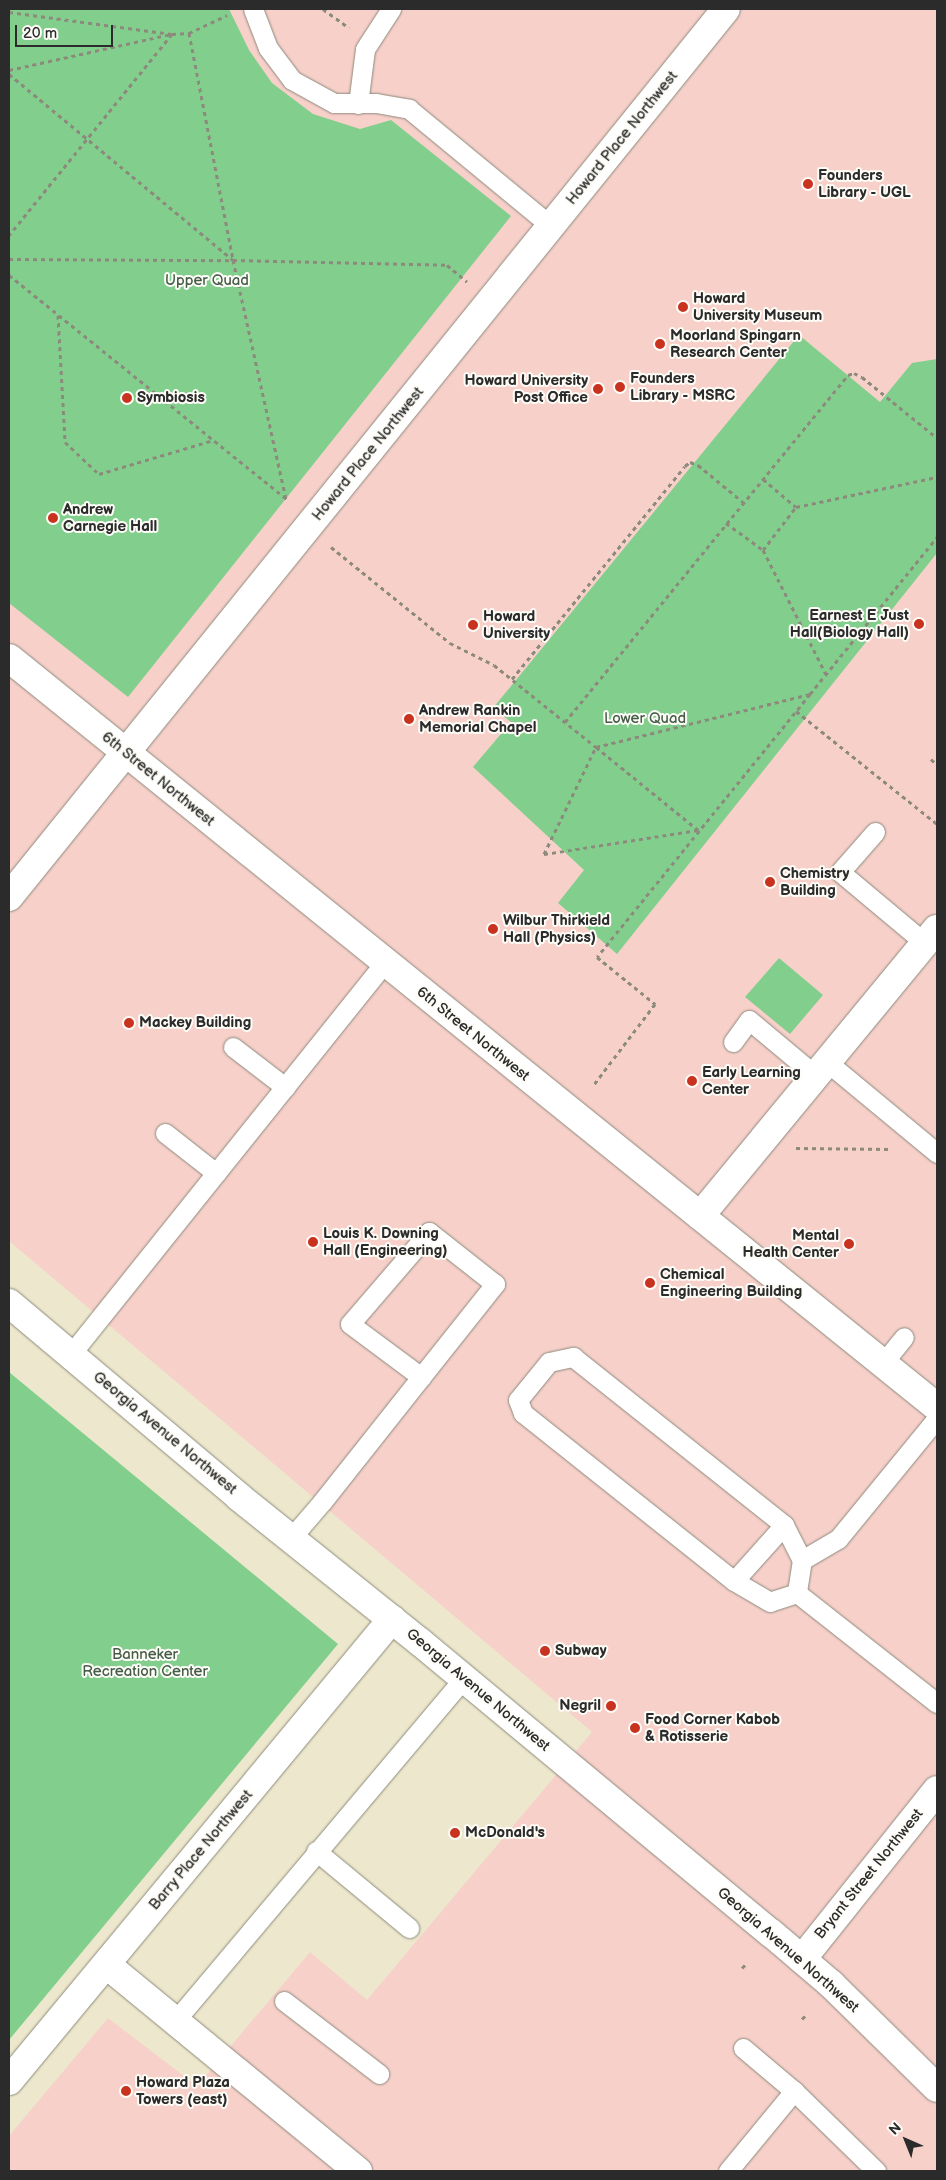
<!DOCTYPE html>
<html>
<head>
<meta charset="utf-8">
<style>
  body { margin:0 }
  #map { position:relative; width:946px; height:2180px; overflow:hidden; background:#ede8cd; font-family:"Balsamiq Sans",sans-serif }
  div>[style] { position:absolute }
  .built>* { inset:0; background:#f7d0ca }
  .green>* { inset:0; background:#82cf8d }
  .path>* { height:3px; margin-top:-1.5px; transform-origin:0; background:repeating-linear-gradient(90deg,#8c8a7c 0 4px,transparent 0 8px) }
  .roads { filter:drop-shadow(0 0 1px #8c8a7c) drop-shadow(0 0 1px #8c8a7c) }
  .lane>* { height:19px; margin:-9.5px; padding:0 9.5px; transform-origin:9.5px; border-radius:9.5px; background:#fff }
  .street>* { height:28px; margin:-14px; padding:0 14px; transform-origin:14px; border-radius:14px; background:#fff }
  .highway>* { height:28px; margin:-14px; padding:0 14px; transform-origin:14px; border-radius:14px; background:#fff }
  .dots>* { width:14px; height:14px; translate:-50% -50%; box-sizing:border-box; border:2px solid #fdfcf7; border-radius:50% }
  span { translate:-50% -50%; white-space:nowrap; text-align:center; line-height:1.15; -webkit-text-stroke:4px #fdfcf7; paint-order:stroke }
  .street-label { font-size:15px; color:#2b2b2b }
  .poi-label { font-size:15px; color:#2b2b2b; font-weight:700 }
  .left { translate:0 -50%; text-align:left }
  .right { translate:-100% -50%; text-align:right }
  .park-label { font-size:15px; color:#455c48 }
  .frame { position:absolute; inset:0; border:10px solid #2b2b2b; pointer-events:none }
  .north { position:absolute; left:881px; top:2115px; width:50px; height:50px; -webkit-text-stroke:4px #fdfcf7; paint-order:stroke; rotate:316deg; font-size:14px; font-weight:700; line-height:20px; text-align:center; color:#2b2b2b }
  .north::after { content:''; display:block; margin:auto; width:18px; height:22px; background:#2b2b2b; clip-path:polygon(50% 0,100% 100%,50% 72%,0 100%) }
  .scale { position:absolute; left:15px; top:25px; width:98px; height:22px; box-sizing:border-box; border:2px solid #2b2b2b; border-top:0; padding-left:6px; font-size:15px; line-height:18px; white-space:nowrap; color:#2b2b2b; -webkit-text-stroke:4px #fdfcf7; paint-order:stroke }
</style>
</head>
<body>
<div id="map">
  <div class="built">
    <div style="clip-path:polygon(9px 9px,937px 9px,937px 2171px,9px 2171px,9px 2136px,108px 2018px,197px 2086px,310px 1952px,367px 2000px,592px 1732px,9px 1241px)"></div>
  </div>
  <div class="green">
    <div style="clip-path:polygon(9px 9px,229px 9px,249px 50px,272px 83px,313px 114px,360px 129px,391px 120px,511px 216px,128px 697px,9px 603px)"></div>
    <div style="clip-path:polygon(799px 335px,880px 402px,912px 363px,937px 359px,937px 553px,617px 954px,558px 903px,584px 870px,473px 767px,511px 722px,493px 708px)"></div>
    <div style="clip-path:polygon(779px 958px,823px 995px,790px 1034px,745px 997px)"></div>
    <div style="clip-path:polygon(9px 1372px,338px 1644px,9px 2040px)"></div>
  </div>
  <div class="path">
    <div style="left:323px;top:9px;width:32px;rotate:36deg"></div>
    <div style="left:9px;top:12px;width:164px;rotate:7.7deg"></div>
    <div style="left:172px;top:34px;width:259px;rotate:129deg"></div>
    <div style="left:189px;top:33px;width:42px;rotate:-25.3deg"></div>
    <div style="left:9px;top:70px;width:167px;rotate:-12.5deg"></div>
    <div style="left:172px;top:34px;width:17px;rotate:-3deg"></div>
    <div style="left:189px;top:33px;width:231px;rotate:79deg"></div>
    <div style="left:233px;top:260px;width:245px;rotate:77.5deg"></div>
    <div style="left:9px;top:74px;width:291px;rotate:39.7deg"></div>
    <div style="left:233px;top:260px;width:214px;rotate:1.3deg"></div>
    <div style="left:447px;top:265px;width:26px;rotate:40deg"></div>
    <div style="left:9px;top:259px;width:224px;rotate:0.3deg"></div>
    <div style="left:9px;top:275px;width:357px;rotate:38.9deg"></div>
    <div style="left:58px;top:315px;width:127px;rotate:86.8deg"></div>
    <div style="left:65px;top:442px;width:47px;rotate:43.3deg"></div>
    <div style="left:99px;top:474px;width:120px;rotate:-16.5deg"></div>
    <div style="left:763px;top:479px;width:43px;rotate:40.3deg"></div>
    <div style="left:796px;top:507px;width:144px;rotate:-12deg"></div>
    <div style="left:726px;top:523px;width:46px;rotate:36.1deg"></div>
    <div style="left:763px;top:550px;width:54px;rotate:-52.5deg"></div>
    <div style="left:331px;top:547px;width:153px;rotate:38.9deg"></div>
    <div style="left:450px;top:643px;width:49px;rotate:26.6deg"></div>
    <div style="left:494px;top:665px;width:131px;rotate:38.8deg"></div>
    <div style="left:596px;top:747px;width:220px;rotate:-13.9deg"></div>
    <div style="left:810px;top:694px;width:338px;rotate:129deg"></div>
    <div style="left:597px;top:957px;width:75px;rotate:39deg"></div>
    <div style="left:655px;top:1004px;width:104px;rotate:127.2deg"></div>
    <div style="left:763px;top:550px;width:139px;rotate:63.1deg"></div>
    <div style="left:512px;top:679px;width:274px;rotate:-50.9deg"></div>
    <div style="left:685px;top:466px;width:6px;rotate:-39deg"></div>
    <div style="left:690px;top:462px;width:9px;rotate:21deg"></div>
    <div style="left:698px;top:465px;width:58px;rotate:39.4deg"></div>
    <div style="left:810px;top:694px;width:202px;rotate:-51deg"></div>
    <div style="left:796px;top:711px;width:181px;rotate:38.7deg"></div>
    <div style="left:565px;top:722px;width:448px;rotate:-50.8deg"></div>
    <div style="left:848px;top:375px;width:6px;rotate:-18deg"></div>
    <div style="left:854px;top:373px;width:9px;rotate:27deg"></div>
    <div style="left:862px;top:377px;width:97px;rotate:39.1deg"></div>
    <div style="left:596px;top:747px;width:132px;rotate:39.1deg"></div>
    <div style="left:698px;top:830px;width:156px;rotate:171.1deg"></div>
    <div style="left:544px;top:854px;width:119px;rotate:-64.1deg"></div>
    <div style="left:931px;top:759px;width:8px;rotate:45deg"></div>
    <div style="left:796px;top:1148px;width:94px;rotate:0.6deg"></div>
    <div style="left:742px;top:1968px;width:6px;rotate:-45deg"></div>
    <div style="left:802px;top:2019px;width:6px;rotate:-45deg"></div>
  </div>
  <div class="roads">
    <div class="lane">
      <div style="left:253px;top:9px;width:42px;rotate:69deg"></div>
      <div style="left:268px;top:48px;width:40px;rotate:53deg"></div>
      <div style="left:292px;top:80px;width:48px;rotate:28.7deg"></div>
      <div style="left:334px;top:103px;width:42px"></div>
      <div style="left:376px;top:103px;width:34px;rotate:10deg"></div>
      <div style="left:409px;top:109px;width:184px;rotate:39.5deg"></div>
      <div style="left:358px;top:104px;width:55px;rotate:-82.7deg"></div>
      <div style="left:365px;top:49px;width:48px;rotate:-57deg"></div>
      <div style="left:875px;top:832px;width:53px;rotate:131.2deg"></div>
      <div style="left:840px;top:872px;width:111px;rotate:39.9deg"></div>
      <div style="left:733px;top:1042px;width:27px;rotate:-54deg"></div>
      <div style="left:749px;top:1020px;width:87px;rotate:39.9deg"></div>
      <div style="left:233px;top:1047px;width:66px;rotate:37.6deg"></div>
      <div style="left:827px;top:1062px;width:143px;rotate:39.6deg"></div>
      <div style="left:165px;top:1133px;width:65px;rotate:38.1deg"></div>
      <div style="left:71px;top:1354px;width:502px;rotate:-51.3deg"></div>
      <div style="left:573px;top:1357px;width:270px;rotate:38.5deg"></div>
      <div style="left:784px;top:1525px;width:39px;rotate:63deg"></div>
      <div style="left:802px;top:1560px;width:33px;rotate:99deg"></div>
      <div style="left:797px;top:1593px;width:28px;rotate:162deg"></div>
      <div style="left:770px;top:1602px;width:42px;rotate:-149.7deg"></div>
      <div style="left:734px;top:1581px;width:270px;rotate:-141.5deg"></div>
      <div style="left:523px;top:1413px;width:14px;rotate:-111deg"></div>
      <div style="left:518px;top:1400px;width:49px;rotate:-50.8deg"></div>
      <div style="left:549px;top:1362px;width:25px;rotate:-12deg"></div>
      <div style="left:883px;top:1363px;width:33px;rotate:-51deg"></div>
      <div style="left:291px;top:1538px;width:48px;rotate:-49.3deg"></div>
      <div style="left:322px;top:1502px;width:159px;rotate:-51.6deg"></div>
      <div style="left:421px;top:1377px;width:119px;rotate:-51.5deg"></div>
      <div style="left:495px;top:1284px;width:84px;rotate:-141.8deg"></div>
      <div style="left:429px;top:1232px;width:121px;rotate:130.7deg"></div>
      <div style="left:350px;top:1324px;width:89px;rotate:36.7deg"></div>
      <div style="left:802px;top:1560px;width:42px;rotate:-30.3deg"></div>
      <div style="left:838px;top:1539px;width:156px;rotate:-50.7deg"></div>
      <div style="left:734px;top:1581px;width:75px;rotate:-48.2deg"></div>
      <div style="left:797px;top:1593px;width:178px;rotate:38.2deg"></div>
      <div style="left:316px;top:1851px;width:121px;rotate:39.6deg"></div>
      <div style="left:284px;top:2001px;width:120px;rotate:37.5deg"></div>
      <div style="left:175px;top:2021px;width:449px;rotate:-49.9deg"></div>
      <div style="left:743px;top:2048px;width:67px;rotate:40.1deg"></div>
      <div style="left:728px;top:2171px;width:104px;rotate:-50.5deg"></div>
      <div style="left:794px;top:2091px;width:115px;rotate:44.3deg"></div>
    </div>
    <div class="street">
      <div style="left:9px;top:658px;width:1193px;rotate:38.91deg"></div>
      <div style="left:9px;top:897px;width:1141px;rotate:-51.08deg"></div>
      <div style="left:700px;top:1216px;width:372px;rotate:-50.5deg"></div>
      <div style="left:802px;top:1959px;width:216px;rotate:-51.4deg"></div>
      <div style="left:107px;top:1965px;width:325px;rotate:39.4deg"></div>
      <div style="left:9px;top:2081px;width:600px;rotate:-50.34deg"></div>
    </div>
    <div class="highway">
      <div style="left:9px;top:1303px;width:301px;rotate:40.1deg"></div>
      <div style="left:239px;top:1497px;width:232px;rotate:38.7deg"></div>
      <div style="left:420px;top:1642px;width:456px;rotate:39.7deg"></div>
      <div style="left:771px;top:1933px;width:79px;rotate:40.4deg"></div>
      <div style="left:831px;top:1984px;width:148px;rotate:44.5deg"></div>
    </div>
  </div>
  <div class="dots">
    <div style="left:808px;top:184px;background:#c8321e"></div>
    <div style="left:683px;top:307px;background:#c8321e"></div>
    <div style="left:660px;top:344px;background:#c8321e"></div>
    <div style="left:620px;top:387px;background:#c8321e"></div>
    <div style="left:598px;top:389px;background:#c8321e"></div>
    <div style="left:127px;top:398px;background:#c8321e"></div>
    <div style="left:53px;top:518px;background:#c8321e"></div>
    <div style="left:919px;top:624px;background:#c8321e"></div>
    <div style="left:473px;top:625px;background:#c8321e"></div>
    <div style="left:409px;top:719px;background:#c8321e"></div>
    <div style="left:770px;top:882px;background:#c8321e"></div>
    <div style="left:493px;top:929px;background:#c8321e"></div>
    <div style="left:129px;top:1023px;background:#c8321e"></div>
    <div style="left:692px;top:1081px;background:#c8321e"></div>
    <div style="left:313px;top:1242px;background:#c8321e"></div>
    <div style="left:849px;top:1244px;background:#c8321e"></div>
    <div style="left:650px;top:1283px;background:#c8321e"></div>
    <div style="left:545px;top:1651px;background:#c8321e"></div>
    <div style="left:611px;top:1706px;background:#c8321e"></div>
    <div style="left:635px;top:1728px;background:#c8321e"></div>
    <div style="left:455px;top:1833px;background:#c8321e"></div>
    <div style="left:126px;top:2091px;background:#c8321e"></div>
  </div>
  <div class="street-label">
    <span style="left:622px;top:138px;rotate:-51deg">Howard Place Northwest</span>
    <span style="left:368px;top:454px;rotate:-51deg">Howard Place Northwest</span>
    <span style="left:158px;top:779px;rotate:39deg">6th Street Northwest</span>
    <span style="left:473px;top:1034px;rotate:39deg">6th Street Northwest</span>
    <span style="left:165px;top:1433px;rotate:40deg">Georgia Avenue Northwest</span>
    <span style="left:478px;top:1690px;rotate:40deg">Georgia Avenue Northwest</span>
    <span style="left:201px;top:1850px;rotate:-50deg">Barry Place Northwest</span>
    <span style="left:869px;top:1874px;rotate:-51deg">Bryant Street Northwest</span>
    <span style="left:788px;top:1950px;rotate:41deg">Georgia Avenue Northwest</span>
  </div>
  <div class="poi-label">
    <span class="left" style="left:818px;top:184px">Founders<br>Library - UGL</span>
    <span class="left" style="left:693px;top:307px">Howard<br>University Museum</span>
    <span class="left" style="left:670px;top:344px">Moorland Spingarn<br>Research Center</span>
    <span class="left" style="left:630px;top:387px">Founders<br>Library - MSRC</span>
    <span class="right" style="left:588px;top:389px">Howard University<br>Post Office</span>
    <span class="left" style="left:137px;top:398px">Symbiosis</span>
    <span class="left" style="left:63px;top:518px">Andrew<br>Carnegie Hall</span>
    <span class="right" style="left:909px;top:624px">Earnest E Just<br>Hall(Biology Hall)</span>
    <span class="left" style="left:483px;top:625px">Howard<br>University</span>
    <span class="left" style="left:419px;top:719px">Andrew Rankin<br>Memorial Chapel</span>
    <span class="left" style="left:780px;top:882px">Chemistry<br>Building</span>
    <span class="left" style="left:503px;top:929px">Wilbur Thirkield<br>Hall (Physics)</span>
    <span class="left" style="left:139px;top:1023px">Mackey Building</span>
    <span class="left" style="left:702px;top:1081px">Early Learning<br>Center</span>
    <span class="left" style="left:323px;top:1242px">Louis K. Downing<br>Hall (Engineering)</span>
    <span class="right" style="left:839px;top:1244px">Mental<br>Health Center</span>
    <span class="left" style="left:660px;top:1283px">Chemical<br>Engineering Building</span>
    <span class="left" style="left:555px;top:1651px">Subway</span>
    <span class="right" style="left:601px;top:1706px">Negril</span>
    <span class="left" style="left:645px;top:1728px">Food Corner Kabob<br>&amp; Rotisserie</span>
    <span class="left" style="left:465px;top:1833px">McDonald's</span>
    <span class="left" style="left:136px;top:2091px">Howard Plaza<br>Towers (east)</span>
  </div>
  <div class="park-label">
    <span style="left:207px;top:281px">Upper Quad</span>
    <span style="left:645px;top:719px">Lower Quad</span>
    <span style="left:145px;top:1663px">Banneker<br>Recreation Center</span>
  </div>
  <div class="frame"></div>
  <div class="north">N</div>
  <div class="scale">20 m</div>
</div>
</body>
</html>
